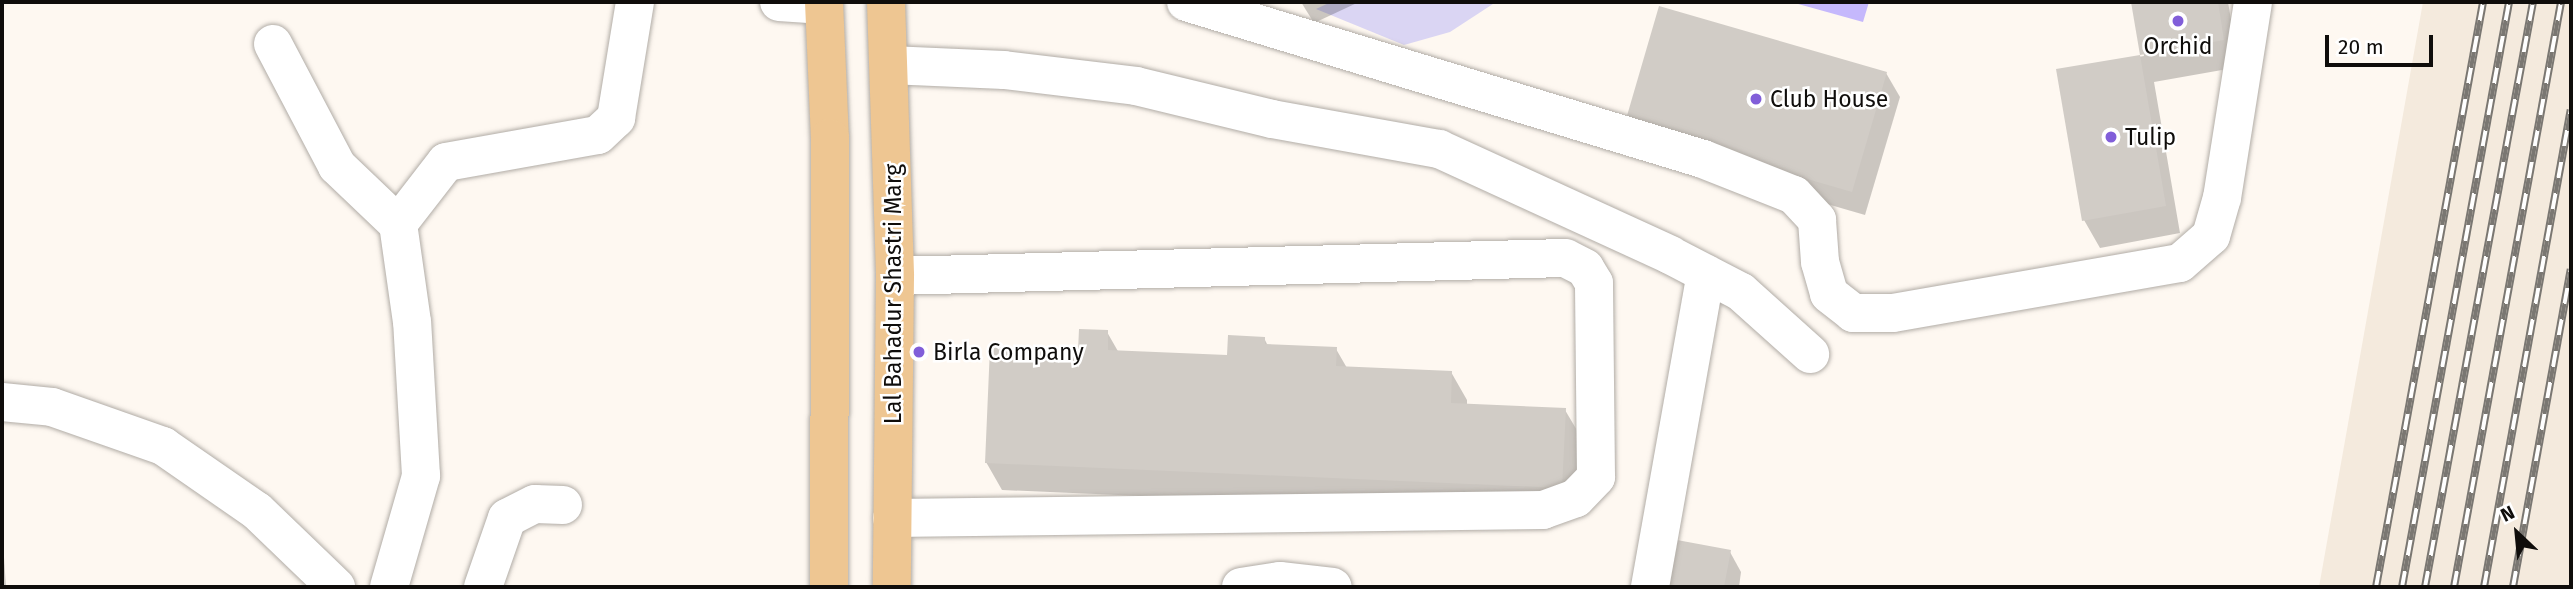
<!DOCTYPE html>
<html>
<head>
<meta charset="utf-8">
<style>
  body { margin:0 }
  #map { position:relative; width:2573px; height:589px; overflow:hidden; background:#fef8f1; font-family:"Fira Sans",sans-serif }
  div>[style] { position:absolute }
  .built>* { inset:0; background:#f4eadd }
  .green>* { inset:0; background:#dad5f3 }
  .water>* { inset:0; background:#c5b8fc }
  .shadow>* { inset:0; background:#0003 }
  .building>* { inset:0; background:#d1ccc6 }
  .roads { filter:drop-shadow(0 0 2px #b1aca6) drop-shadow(0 0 2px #b1aca6) }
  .minor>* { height:38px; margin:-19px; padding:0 19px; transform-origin:19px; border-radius:19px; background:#fff }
  .major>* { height:38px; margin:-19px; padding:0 19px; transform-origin:19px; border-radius:19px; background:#eec692 }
  .rail>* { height:8px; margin-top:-4px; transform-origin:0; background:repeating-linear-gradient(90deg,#fff 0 16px,#7a7772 0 32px); box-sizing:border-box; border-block:2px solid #7a7772 }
  .dots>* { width:19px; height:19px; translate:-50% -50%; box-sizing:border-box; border:4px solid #fff; border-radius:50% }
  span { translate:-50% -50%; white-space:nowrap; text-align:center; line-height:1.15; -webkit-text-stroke:5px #fff; paint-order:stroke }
  .poi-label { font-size:23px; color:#0f0d0b }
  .left { translate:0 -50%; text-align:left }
  .street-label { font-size:23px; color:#0f0d0b }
  .frame { position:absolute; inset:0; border:4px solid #0f0d0b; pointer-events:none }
  .north { position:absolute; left:2482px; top:498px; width:70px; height:70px; -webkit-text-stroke:5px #fff; paint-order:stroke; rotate:334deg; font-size:19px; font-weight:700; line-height:28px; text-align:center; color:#0f0d0b }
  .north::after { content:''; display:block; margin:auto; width:24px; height:32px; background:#0f0d0b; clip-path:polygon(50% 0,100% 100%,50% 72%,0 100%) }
  .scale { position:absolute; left:2325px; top:35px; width:108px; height:32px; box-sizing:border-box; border:4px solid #0f0d0b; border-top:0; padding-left:9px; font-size:21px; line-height:24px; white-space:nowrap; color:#0f0d0b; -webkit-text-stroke:5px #fff; paint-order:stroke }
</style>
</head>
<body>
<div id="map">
  <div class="built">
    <div style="clip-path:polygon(2423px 2px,2571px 2px,2571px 587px,2319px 587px)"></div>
  </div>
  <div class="green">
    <div style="clip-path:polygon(1331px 2px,1496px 2px,1450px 32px,1404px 45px,1316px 9px)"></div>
  </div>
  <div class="water">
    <div style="clip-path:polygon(1791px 2px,1869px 2px,1863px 22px)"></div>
  </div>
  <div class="shadow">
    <div style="clip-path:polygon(1301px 2px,1359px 2px,1314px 23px)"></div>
    <div style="clip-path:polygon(2133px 2px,2228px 2px,2239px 67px,2154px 82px,2180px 233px,2100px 248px,2084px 220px,2058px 70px,2144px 56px)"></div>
    <div style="clip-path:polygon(1886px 73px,1900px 97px,1865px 215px,1640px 150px)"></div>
    <div style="clip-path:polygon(1107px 332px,1119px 353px,1229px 357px,1264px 338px,1268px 346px,1336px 349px,1347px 368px,1451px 372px,1467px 400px,1467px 406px,1565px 410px,1581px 437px,1577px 515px,1002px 490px,986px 462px,1079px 353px)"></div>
    <div style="clip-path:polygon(1678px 542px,1730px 552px,1741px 572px,1739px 587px,1670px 587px)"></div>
    <div style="clip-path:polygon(2px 553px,4px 557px,6px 587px,2px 587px)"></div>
  </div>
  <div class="building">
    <div style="clip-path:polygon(2131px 2px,2218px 2px,2224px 40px,2140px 55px)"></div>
    <div style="clip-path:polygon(1659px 6px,1887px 72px,1852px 192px,1624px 126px)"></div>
    <div style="clip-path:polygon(2140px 55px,2166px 206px,2082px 221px,2056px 69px)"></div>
    <div style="clip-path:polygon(1079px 329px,1108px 330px,1108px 350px,1227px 355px,1228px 335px,1265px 337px,1265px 344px,1337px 347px,1336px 366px,1452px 371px,1451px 403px,1566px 408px,1562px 488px,985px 463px,990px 347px,1078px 351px)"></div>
    <div style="clip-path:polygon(1677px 540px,1731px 550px,1724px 587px,1668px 587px)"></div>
  </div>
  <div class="roads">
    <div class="minor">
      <div style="left:779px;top:2px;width:45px;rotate:3.8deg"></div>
      <div style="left:1186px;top:2px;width:540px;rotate:16.89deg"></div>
      <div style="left:1703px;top:159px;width:98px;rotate:21.6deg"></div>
      <div style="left:1794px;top:195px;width:34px;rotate:47deg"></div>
      <div style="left:1817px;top:220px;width:42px;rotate:85.9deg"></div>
      <div style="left:1820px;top:262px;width:33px;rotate:74deg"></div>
      <div style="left:1829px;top:294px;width:31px;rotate:38deg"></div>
      <div style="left:1853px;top:313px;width:40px"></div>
      <div style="left:1893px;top:313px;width:291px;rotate:-9.9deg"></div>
      <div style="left:2180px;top:263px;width:41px;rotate:-41.1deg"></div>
      <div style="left:2211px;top:236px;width:40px;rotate:-74deg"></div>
      <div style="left:2222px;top:198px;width:198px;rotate:-81deg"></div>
      <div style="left:273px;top:44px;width:138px;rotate:62.3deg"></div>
      <div style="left:337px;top:166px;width:84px;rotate:43.6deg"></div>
      <div style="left:398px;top:224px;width:78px;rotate:-52.3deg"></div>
      <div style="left:446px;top:162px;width:154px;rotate:-10.1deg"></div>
      <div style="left:598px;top:135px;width:25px;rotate:-43deg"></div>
      <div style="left:616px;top:118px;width:118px;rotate:-80.7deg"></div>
      <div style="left:889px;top:65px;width:115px;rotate:2.5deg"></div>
      <div style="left:1004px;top:70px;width:133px;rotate:6.9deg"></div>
      <div style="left:1136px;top:86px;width:140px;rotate:13.6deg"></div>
      <div style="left:1272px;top:119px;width:170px;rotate:10.2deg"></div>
      <div style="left:1439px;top:149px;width:254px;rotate:24.6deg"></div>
      <div style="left:1670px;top:255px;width:80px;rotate:27.5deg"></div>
      <div style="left:1741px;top:292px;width:93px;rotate:41.9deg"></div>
      <div style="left:2px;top:402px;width:50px;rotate:5.7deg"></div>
      <div style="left:52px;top:407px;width:118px;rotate:19.4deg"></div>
      <div style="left:163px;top:446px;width:114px;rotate:34.7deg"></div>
      <div style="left:257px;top:511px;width:110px;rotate:43.9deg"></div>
      <div style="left:892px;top:518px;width:651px;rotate:-0.7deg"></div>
      <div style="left:1543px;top:510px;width:35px;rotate:-20deg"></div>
      <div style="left:1576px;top:498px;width:29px;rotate:-46deg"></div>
      <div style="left:1596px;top:477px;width:194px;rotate:-90.6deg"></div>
      <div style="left:1594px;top:283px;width:17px;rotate:-121deg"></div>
      <div style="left:1585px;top:268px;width:22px;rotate:-153deg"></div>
      <div style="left:1565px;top:258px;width:670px;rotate:178.46deg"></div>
      <div style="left:389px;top:587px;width:116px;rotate:-73.9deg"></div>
      <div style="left:421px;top:476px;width:154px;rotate:-93.3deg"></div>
      <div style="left:412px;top:322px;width:99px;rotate:-98.1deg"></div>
      <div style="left:483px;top:587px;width:73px;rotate:-70.8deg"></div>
      <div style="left:507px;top:518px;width:31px;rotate:-27deg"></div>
      <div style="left:535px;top:504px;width:28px;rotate:2deg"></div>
      <div style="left:1241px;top:587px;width:39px;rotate:-9deg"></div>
      <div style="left:1280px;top:581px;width:53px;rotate:6.5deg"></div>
      <div style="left:1650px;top:587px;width:318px;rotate:-79.9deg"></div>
    </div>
    <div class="major">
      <div style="left:824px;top:2px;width:136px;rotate:87.5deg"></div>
      <div style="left:830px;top:138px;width:449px;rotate:90.1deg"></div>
      <div style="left:886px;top:2px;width:274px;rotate:88.1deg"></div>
      <div style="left:895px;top:276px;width:311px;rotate:90.6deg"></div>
    </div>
  </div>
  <div class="rail">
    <div style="left:2376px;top:587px;width:595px;rotate:-79.63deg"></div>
    <div style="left:2402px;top:587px;width:595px;rotate:-79.63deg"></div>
    <div style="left:2425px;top:587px;width:595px;rotate:-79.54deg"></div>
    <div style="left:2454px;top:587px;width:595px;rotate:-79.63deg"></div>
    <div style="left:2484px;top:587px;width:485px;rotate:-79.7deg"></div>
    <div style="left:2513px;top:587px;width:323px;rotate:-79.7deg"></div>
  </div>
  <div class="dots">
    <div style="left:2178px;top:21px;background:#815ed9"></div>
    <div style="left:1756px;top:99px;background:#815ed9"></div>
    <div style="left:2111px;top:137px;background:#815ed9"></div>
    <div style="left:919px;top:352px;background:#815ed9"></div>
  </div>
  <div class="poi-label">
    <span style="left:2178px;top:46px">Orchid</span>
    <span class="left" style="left:1770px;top:99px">Club House</span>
    <span class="left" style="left:2125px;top:137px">Tulip</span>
    <span class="left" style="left:933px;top:352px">Birla Company</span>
  </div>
  <div class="street-label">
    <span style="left:893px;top:294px;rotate:-90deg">Lal Bahadur Shastri Marg</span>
  </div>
  <div class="frame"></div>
  <div class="north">N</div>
  <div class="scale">20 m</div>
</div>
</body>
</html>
